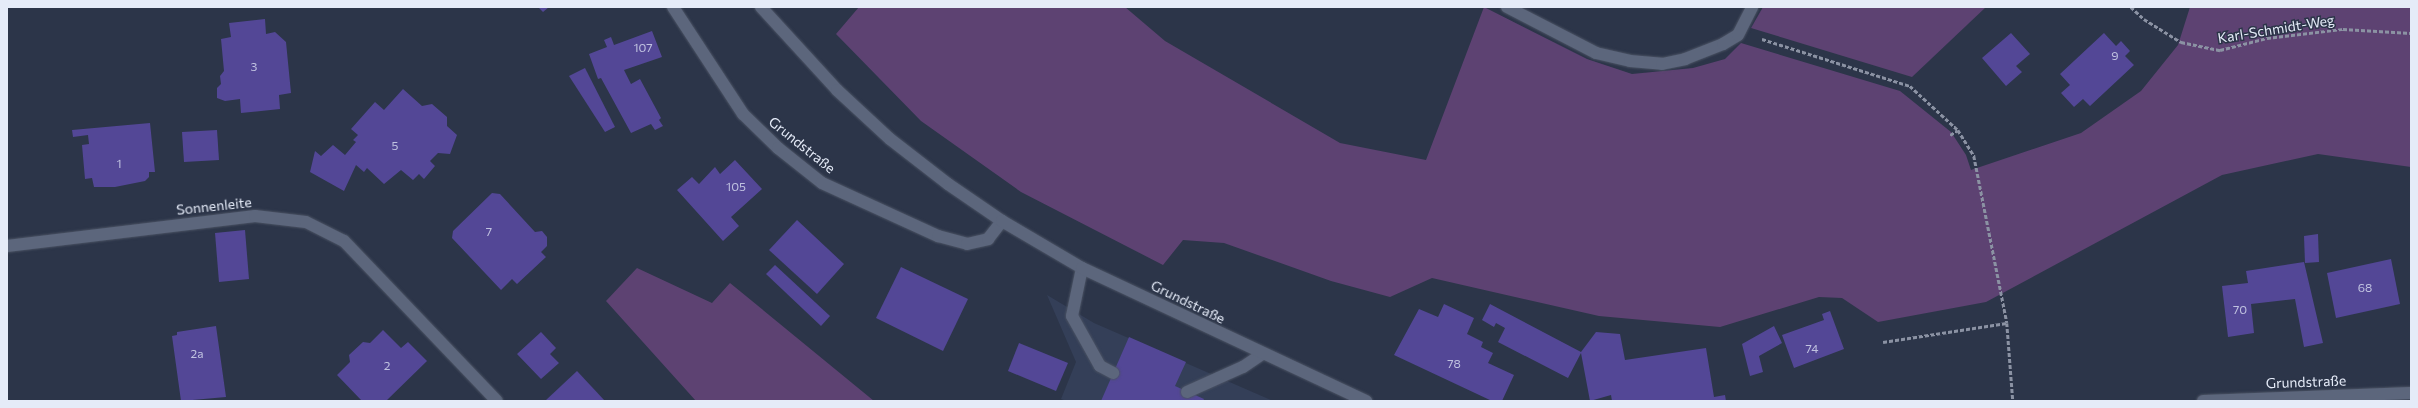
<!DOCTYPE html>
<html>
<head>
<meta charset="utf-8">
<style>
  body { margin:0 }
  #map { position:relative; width:2418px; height:408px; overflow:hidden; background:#2c3549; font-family:Commissioner,sans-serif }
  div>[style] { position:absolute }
  .built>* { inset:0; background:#343f58 }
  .green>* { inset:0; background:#5d4272 }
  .building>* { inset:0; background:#534796 }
  .path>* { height:2.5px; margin-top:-1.25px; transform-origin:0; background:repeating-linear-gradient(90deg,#8b92a3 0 4px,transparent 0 6px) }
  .roads { filter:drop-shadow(0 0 1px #4a5263) drop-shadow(0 0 1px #4a5263) }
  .lane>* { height:12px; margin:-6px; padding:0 6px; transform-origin:6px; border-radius:6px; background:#5c667c }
  .street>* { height:12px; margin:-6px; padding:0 6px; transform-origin:6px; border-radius:6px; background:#5c667c }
  .secondary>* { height:12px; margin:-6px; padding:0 6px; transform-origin:6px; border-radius:6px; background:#5c667c }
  span { translate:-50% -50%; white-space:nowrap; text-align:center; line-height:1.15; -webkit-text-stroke:3px #2c3549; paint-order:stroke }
  .number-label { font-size:12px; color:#c0c2e0 }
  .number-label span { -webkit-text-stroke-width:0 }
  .street-label { font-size:14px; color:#e5ebf8 }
  .frame { position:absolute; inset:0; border:8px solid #e5ebf8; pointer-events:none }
</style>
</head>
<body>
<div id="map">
  <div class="built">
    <div style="clip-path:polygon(1047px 295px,1094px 323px,1273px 401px,1066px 401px,1061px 399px,1076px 362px)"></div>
  </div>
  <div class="green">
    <div style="clip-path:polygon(859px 7px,1125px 7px,1165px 41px,1340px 143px,1426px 160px,1484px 7px,1587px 59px,1632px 74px,1693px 68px,1725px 59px,1741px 43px,1900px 91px,1951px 132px,1966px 155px,1971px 170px,2081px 133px,2141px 91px,2178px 45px,2190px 7px,2411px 7px,2411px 167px,2318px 154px,2222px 175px,1986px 302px,1878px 322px,1842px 298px,1819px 297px,1720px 327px,1599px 316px,1432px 278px,1390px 297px,1331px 281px,1224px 243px,1183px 240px,1163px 265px,1021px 192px,921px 121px,836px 34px)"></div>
    <div style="clip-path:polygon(1763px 7px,1986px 7px,1912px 77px,1751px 28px)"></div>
    <div style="clip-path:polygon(637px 268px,712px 303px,730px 283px,874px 401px,696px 401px,606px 301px)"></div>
  </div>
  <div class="building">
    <div style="clip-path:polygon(538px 7px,549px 7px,543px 12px)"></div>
    <div style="clip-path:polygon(265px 19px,266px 34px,275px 32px,286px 42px,291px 93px,279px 95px,280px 109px,241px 113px,240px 99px,225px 101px,217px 98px,217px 88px,221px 84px,220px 76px,224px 71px,221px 39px,231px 37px,229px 23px)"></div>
    <div style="clip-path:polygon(652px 31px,662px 57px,624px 70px,631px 84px,640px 79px,661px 118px,659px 120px,663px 126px,655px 130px,651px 124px,631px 133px,601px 78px,598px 79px,589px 54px,607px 47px,604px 40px,611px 37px,614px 45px)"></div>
    <div style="clip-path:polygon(2011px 33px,2030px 54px,2016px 66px,2022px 72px,2006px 86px,1982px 58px)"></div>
    <div style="clip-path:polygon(2104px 33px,2116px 46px,2121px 41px,2130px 51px,2125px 56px,2134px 65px,2090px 106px,2083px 99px,2074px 107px,2061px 93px,2070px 85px,2060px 74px)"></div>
    <div style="clip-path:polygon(585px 68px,615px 127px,605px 132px,569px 76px)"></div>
    <div style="clip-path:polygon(403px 89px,422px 106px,432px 104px,447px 117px,447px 126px,457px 135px,450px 154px,438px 153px,430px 161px,435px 166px,424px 179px,419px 174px,413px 180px,401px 170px,384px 184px,367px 168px,364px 172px,356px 165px,344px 191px,310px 172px,315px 151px,321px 156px,333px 145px,345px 155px,356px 142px,353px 140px,358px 135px,351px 129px,375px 102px,384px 110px)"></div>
    <div style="clip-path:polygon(150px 123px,155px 172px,149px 172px,149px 177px,145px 181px,115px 187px,94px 187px,92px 178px,85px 179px,82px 145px,89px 144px,88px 135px,73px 137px,72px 130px)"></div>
    <div style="clip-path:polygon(217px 130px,219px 160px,184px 162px,182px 132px)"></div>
    <div style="clip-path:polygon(735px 160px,762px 189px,731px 217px,739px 226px,723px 241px,677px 190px,692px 177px,699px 184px,715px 167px,720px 174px)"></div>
    <div style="clip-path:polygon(492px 193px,500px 194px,535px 232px,542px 231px,547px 237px,547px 246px,541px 252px,546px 257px,517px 284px,512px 279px,501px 290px,452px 238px,453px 231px)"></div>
    <div style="clip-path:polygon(797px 220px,844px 264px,817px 294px,769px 250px)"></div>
    <div style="clip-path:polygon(245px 230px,249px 279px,219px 282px,215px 233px)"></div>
    <div style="clip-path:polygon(2318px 234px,2319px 262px,2305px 263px,2304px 236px)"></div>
    <div style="clip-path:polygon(2391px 259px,2400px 304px,2336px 318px,2327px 273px)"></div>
    <div style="clip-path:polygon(2304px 262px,2323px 343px,2304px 347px,2295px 299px,2251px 304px,2254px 333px,2228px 337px,2222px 286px,2248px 283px,2246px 271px)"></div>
    <div style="clip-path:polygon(775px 265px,830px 316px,821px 326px,766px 274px)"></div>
    <div style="clip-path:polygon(901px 267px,968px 299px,943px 351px,876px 318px)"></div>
    <div style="clip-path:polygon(1444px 304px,1474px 318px,1467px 334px,1483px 342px,1481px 347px,1493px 353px,1488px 363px,1514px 375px,1502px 401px,1492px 401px,1394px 355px,1419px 309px,1438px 317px)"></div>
    <div style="clip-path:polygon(1490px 304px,1581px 352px,1596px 332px,1620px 334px,1625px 360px,1706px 348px,1714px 397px,1725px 395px,1726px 401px,1612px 401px,1611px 395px,1590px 401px,1581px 353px,1568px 378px,1498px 342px,1505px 328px,1496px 323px,1494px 327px,1482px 320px)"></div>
    <div style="clip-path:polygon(1830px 311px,1844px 349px,1794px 368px,1782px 335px,1824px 320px,1822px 314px)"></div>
    <div style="clip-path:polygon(216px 326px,226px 397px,181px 401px,172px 336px,177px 335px,177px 332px)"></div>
    <div style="clip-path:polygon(1774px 326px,1782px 343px,1759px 356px,1763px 372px,1750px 376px,1742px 344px)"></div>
    <div style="clip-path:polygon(383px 330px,401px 348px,408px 342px,427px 361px,386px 401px,362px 401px,337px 375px,350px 362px,349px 355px,363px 342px,370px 343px)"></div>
    <div style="clip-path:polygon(541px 332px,556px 348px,550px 354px,559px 363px,541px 379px,517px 354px)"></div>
    <div style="clip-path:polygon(1129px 337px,1186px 362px,1175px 386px,1204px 399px,1203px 401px,1101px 401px)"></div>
    <div style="clip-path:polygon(1019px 343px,1068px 363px,1056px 391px,1008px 371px)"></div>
    <div style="clip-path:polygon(577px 371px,605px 401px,545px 401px)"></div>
  </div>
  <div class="path">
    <div style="left:2131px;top:7px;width:18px;rotate:43deg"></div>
    <div style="left:2144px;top:19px;width:44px;rotate:31.9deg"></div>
    <div style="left:2181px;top:42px;width:40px;rotate:12deg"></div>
    <div style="left:2220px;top:50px;width:49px;rotate:-14.3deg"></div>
    <div style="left:2267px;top:38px;width:77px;rotate:-6.8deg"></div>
    <div style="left:2343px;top:29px;width:68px;rotate:3.4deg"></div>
    <div style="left:1762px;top:39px;width:155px;rotate:17.6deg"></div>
    <div style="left:1910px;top:86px;width:65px;rotate:42.5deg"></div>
    <div style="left:1958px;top:130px;width:31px;rotate:58deg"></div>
    <div style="left:1974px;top:156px;width:170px;rotate:78.8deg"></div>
    <div style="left:2007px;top:323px;width:78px;rotate:85.6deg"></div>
    <div style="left:1950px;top:135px;width:9px;rotate:-32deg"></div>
    <div style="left:1883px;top:342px;width:125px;rotate:-8.7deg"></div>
  </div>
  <div class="roads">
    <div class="lane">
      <div style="left:673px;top:7px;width:128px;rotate:56.8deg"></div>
      <div style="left:743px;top:114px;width:49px;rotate:44.2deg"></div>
      <div style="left:778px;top:148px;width:56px;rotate:38.5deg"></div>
      <div style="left:822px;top:183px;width:128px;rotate:24.6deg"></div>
      <div style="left:938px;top:236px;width:30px;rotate:15deg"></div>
      <div style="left:967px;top:244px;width:22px;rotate:-13deg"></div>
      <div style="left:988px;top:239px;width:23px;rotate:-52deg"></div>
      <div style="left:1082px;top:268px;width:49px;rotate:101.8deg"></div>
      <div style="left:1072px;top:316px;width:57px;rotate:60.8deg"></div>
      <div style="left:1100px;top:366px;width:15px;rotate:28deg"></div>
      <div style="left:1187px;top:392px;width:61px;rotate:-24.1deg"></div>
      <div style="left:1243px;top:367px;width:23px;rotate:-34deg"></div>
    </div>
    <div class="street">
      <div style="left:1507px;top:7px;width:100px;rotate:27.3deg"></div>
      <div style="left:1596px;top:53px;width:35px;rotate:13deg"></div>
      <div style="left:1630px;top:61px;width:32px;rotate:5deg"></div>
      <div style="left:1662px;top:64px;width:24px;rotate:-12deg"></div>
      <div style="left:1685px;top:59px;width:41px;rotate:-21.5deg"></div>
      <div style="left:1723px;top:44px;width:17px;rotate:-31deg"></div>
      <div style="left:1738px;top:35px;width:31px;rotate:-63deg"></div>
      <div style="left:7px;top:246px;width:250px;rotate:-6.9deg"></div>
      <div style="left:255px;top:216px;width:51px;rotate:6.7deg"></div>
      <div style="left:306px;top:222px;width:42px;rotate:26.6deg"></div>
      <div style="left:344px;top:241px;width:221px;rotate:46.3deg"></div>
    </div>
    <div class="secondary">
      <div style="left:761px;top:7px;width:113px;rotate:47.5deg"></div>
      <div style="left:837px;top:90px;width:72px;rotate:42.8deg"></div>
      <div style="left:890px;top:139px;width:73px;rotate:37.8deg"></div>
      <div style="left:948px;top:184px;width:65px;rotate:34.4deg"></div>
      <div style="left:1002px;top:221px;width:93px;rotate:30.4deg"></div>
      <div style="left:1082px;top:268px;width:314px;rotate:25.1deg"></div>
      <div style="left:2203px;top:401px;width:208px;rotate:-2.2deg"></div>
    </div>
  </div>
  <div class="number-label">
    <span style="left:643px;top:48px">107</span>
    <span style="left:2115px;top:56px">9</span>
    <span style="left:254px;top:67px">3</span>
    <span style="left:395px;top:146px">5</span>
    <span style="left:119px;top:164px">1</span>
    <span style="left:736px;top:187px">105</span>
    <span style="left:489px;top:232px">7</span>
    <span style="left:2365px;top:288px">68</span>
    <span style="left:2240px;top:310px">70</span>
    <span style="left:1812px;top:349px">74</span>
    <span style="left:197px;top:354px">2a</span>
    <span style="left:1454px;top:364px">78</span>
    <span style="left:387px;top:366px">2</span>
  </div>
  <div class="street-label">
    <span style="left:2276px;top:29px;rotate:-9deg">Karl-Schmidt-Weg</span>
    <span style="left:802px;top:145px;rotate:39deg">Grundstraße</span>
    <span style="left:214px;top:206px;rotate:-6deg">Sonnenleite</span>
    <span style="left:1188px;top:302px;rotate:26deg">Grundstraße</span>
    <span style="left:2306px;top:382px;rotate:-2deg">Grundstraße</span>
  </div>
  <div class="frame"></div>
</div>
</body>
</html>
